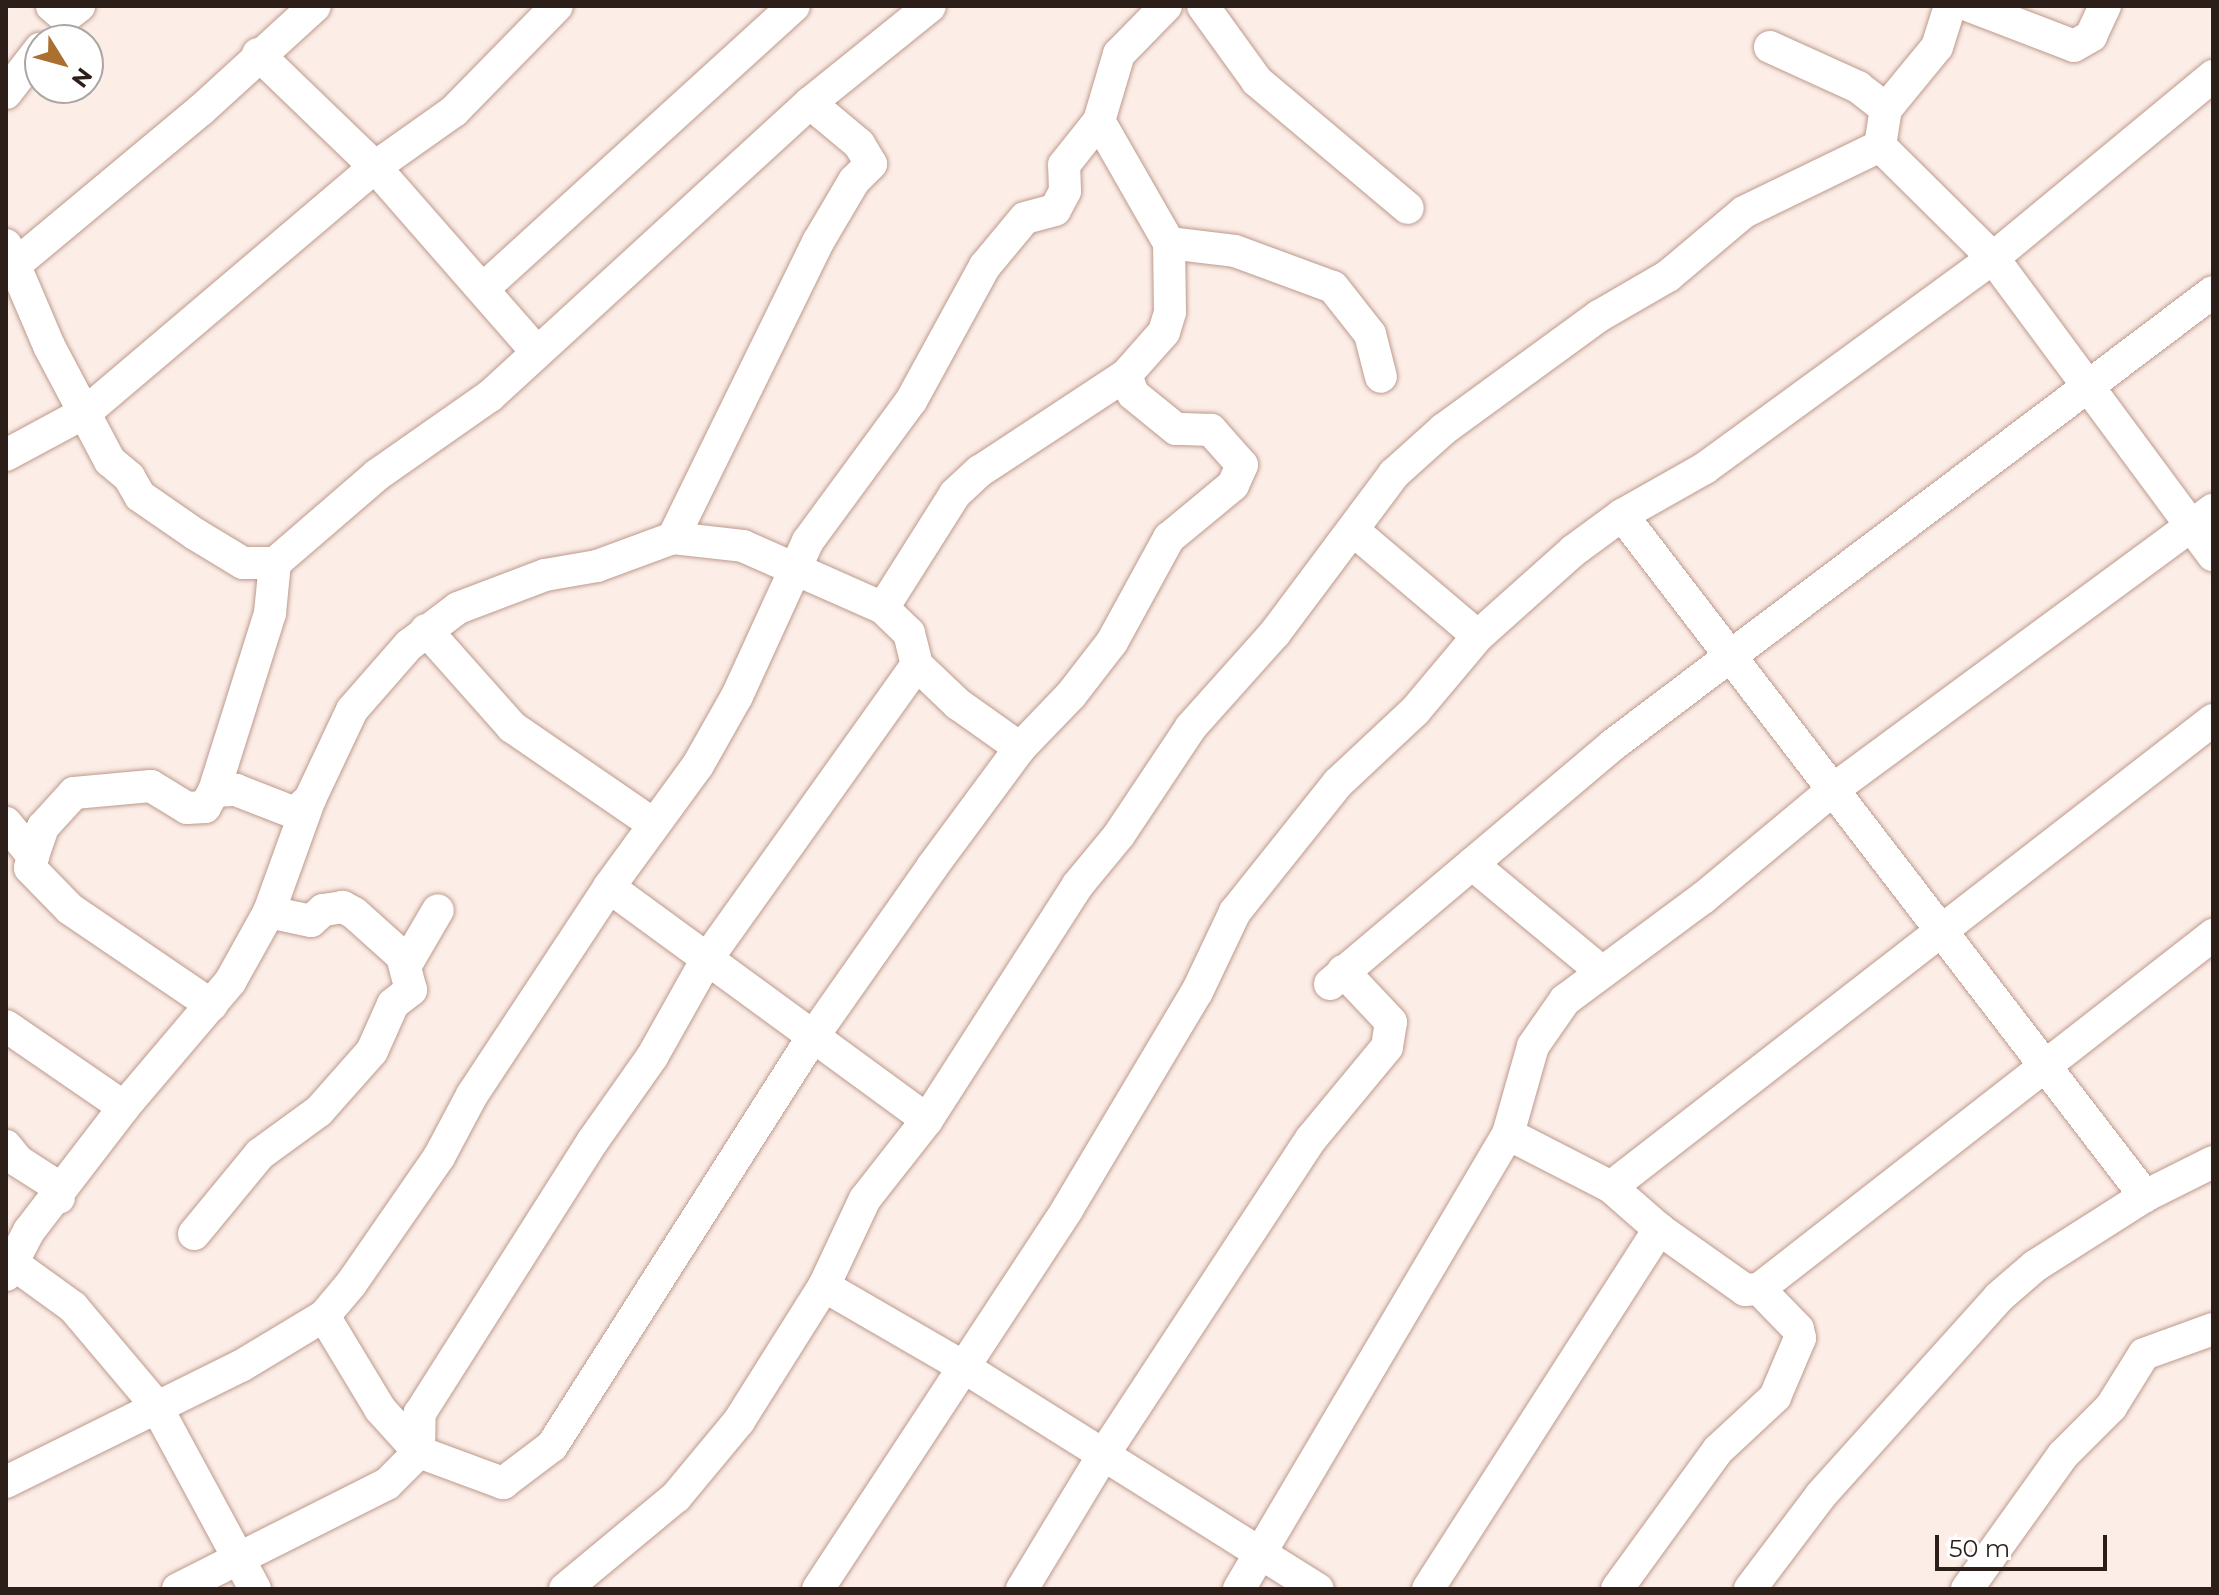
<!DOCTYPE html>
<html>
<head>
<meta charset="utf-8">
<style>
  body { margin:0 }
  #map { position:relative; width:2219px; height:1595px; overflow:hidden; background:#fcede7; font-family:Montserrat,sans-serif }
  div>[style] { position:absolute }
  .roads { filter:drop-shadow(0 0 2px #bd9a8c) drop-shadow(0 0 2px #bd9a8c) }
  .minor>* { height:32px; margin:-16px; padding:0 16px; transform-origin:16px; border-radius:16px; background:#fff }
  span { translate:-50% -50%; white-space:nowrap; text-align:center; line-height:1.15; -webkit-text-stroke:8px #fff; paint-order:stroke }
  .frame { position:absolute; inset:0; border:8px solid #2c1f1a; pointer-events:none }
  .north { position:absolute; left:24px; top:24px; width:80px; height:80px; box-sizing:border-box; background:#fff; border:2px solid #aba5a3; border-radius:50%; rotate:127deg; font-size:22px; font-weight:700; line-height:32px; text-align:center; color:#2c1f1a }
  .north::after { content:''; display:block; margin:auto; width:28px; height:36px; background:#ab7030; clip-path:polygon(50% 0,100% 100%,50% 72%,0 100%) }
  .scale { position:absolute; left:1935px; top:1535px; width:172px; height:36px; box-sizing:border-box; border:4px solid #2c1f1a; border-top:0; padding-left:10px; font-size:24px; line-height:28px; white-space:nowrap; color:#2c1f1a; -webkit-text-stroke:6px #fff; paint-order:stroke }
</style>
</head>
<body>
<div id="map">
  <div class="roads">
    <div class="minor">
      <div style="left:52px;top:6px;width:17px;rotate:40deg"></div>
      <div style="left:65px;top:17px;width:18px;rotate:-38deg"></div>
      <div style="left:1203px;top:6px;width:92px;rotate:54.2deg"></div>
      <div style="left:1257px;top:81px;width:197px;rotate:40.1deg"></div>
      <div style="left:1970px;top:6px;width:111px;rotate:21deg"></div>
      <div style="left:2074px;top:46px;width:20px;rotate:-30deg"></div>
      <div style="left:2091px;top:36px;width:33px;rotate:-65deg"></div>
      <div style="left:1770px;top:47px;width:97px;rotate:24.4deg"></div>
      <div style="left:1858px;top:87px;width:36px;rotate:38deg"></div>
      <div style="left:258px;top:54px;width:163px;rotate:44deg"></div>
      <div style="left:375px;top:167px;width:246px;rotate:48.8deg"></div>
      <div style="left:6px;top:93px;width:56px;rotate:-52.3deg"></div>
      <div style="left:1880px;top:146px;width:159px;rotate:44.7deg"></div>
      <div style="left:1993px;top:258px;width:370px;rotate:53.5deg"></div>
      <div style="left:1169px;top:243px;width:66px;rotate:6.9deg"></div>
      <div style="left:1235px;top:251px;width:104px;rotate:20.2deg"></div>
      <div style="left:1333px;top:287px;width:60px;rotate:51.8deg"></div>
      <div style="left:1370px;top:334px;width:44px;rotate:75.7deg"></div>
      <div style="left:6px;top:245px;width:110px;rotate:66.9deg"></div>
      <div style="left:49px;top:346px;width:130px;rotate:62.1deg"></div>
      <div style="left:110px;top:461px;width:25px;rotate:40deg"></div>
      <div style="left:129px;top:477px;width:22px;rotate:60deg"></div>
      <div style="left:140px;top:496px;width:67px;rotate:34.6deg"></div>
      <div style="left:195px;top:534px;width:56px;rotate:31.1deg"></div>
      <div style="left:243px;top:563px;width:32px"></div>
      <div style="left:275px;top:563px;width:135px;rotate:-40.8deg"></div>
      <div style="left:377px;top:475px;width:138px;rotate:-35deg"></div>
      <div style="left:490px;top:396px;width:434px;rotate:-42.5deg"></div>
      <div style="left:810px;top:103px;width:154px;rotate:-38.9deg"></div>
      <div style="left:16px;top:264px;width:241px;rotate:-39.8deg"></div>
      <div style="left:201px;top:110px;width:154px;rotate:-42.4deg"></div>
      <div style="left:484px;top:288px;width:419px;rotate:-42.3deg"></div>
      <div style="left:6px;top:455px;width:91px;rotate:-28.3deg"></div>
      <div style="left:86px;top:412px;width:379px;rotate:-40.3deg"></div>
      <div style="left:375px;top:167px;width:97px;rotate:-35.3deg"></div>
      <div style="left:454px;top:111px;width:147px;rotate:-45.6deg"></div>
      <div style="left:1622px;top:515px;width:859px;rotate:52.48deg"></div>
      <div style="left:1354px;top:531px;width:162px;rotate:40.3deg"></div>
      <div style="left:673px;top:538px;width:330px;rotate:-63.9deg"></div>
      <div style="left:818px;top:242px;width:71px;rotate:-59.5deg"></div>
      <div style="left:854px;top:181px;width:24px;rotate:-45deg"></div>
      <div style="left:871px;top:164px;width:23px;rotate:-121deg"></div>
      <div style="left:859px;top:144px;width:64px;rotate:-140.1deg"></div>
      <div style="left:883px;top:608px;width:135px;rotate:-57.7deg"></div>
      <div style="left:955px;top:494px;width:34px;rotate:-43deg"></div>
      <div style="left:980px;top:471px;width:175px;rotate:-33.3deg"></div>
      <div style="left:1126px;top:375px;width:57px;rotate:-48.5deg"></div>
      <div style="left:1164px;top:332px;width:21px;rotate:-73deg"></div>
      <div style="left:1170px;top:312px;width:69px;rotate:-90.8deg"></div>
      <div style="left:1169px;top:243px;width:141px;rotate:-119.8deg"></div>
      <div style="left:1099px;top:121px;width:70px;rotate:-73.4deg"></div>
      <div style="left:1119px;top:54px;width:67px;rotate:-45.6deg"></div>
      <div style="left:426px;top:630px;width:130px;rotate:48.4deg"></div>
      <div style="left:512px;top:727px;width:171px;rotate:34.5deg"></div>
      <div style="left:214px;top:791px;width:187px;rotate:-72.5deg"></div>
      <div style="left:270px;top:613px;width:50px;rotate:-84.3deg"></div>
      <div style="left:6px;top:823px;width:43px;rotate:50.7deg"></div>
      <div style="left:33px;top:856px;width:12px;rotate:104deg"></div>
      <div style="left:30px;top:868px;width:57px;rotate:45.7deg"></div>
      <div style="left:70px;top:909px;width:171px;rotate:34.2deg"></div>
      <div style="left:33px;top:856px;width:31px;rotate:-71deg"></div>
      <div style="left:43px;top:827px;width:46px;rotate:-47.6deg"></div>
      <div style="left:74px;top:793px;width:77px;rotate:-5.2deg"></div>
      <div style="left:151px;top:786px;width:42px;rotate:31.4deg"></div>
      <div style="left:187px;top:808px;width:18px;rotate:-3deg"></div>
      <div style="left:205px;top:807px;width:18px;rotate:-61deg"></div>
      <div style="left:214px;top:791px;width:22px;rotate:-3deg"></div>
      <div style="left:236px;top:790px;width:63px;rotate:21.3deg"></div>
      <div style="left:295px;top:813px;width:21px;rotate:-43deg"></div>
      <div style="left:1472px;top:864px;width:169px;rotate:39.7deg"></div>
      <div style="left:609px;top:887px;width:394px;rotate:36.2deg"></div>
      <div style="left:407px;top:963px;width:61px;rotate:-59.7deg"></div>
      <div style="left:1330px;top:984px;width:372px;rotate:-40.2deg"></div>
      <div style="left:1614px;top:744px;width:750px;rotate:-37.04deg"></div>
      <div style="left:6px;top:1026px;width:143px;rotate:34.5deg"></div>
      <div style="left:1508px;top:1134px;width:116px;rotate:27.2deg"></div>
      <div style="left:1611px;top:1187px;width:64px;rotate:41.2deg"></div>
      <div style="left:1659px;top:1229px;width:105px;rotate:35.3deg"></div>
      <div style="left:1745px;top:1290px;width:14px;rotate:-4deg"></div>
      <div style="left:1759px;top:1289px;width:576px;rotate:-37.94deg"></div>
      <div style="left:6px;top:1146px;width:19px;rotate:51deg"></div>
      <div style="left:18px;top:1161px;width:46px;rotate:32.7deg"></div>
      <div style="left:57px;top:1186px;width:12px;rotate:81deg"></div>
      <div style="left:1611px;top:1187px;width:762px;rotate:-37.8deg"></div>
      <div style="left:194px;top:1234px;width:104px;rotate:-50.5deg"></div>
      <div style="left:260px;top:1154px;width:73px;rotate:-36.1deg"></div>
      <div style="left:319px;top:1111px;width:80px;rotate:-48.5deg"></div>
      <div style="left:372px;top:1051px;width:51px;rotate:-65.9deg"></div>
      <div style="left:393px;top:1004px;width:23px;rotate:-38deg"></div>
      <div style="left:411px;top:990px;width:35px;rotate:-105deg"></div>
      <div style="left:402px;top:956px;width:64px;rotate:-138.1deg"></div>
      <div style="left:354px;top:913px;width:13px;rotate:-151deg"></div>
      <div style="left:343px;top:907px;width:20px;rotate:171deg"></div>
      <div style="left:323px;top:910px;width:16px;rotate:137deg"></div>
      <div style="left:311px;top:921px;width:43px;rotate:-167.9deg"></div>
      <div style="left:15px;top:1265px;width:72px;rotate:35.9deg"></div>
      <div style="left:73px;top:1307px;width:127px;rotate:49.8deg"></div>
      <div style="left:155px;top:1404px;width:210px;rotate:61.6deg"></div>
      <div style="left:6px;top:1275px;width:50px;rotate:-62.4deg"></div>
      <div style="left:29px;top:1231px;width:156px;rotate:-52.5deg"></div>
      <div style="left:124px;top:1107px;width:164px;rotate:-49.7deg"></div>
      <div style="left:230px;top:982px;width:80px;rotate:-60.9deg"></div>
      <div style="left:269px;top:912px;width:120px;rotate:-70.1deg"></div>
      <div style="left:310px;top:799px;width:98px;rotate:-64.7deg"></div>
      <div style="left:352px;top:710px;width:86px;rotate:-48.8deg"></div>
      <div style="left:409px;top:645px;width:61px;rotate:-37.1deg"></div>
      <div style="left:458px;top:608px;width:93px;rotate:-20.8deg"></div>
      <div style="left:545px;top:575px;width:53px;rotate:-9.8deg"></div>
      <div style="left:597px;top:566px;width:81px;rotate:-20.2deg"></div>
      <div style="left:673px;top:538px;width:70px;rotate:6.5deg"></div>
      <div style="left:743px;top:546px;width:153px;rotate:23.9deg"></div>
      <div style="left:883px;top:608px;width:36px;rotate:44deg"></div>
      <div style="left:909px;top:633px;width:33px;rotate:76deg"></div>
      <div style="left:917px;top:665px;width:57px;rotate:43.6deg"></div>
      <div style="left:958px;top:704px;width:76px;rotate:35.4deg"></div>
      <div style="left:824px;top:1286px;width:160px;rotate:30.1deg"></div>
      <div style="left:962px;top:1366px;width:420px;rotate:32.1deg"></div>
      <div style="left:324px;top:1316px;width:109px;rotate:58.9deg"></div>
      <div style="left:380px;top:1409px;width:58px;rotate:47.8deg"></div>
      <div style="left:419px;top:1452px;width:90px;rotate:20.3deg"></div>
      <div style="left:503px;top:1483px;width:61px;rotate:-37.1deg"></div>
      <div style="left:552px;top:1446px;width:484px;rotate:-57.5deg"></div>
      <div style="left:812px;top:1038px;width:209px;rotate:-54.9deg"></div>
      <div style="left:932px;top:867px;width:148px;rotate:-53.5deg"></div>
      <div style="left:1020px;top:748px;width:74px;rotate:-46.1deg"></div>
      <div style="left:1071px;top:695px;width:67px;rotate:-52.3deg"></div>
      <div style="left:1112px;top:642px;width:119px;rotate:-61.3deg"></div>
      <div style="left:1169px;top:538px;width:83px;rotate:-39.6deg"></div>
      <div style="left:1233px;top:485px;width:22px;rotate:-66deg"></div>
      <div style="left:1242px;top:465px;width:47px;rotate:-131.5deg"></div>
      <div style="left:1211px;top:430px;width:35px;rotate:-178deg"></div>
      <div style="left:1176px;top:429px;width:55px;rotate:-140.9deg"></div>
      <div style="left:1133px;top:394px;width:20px;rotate:-110deg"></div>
      <div style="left:6px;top:1482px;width:262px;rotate:-26.3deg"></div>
      <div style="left:241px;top:1366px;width:97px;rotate:-31.1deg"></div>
      <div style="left:324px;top:1316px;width:42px;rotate:-49.8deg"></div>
      <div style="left:351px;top:1284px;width:155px;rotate:-55.3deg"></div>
      <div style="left:439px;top:1157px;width:70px;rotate:-62deg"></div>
      <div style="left:472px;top:1095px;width:249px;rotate:-56.6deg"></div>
      <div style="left:609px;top:887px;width:151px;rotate:-53.9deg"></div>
      <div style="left:698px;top:765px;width:79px;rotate:-60.5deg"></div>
      <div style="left:737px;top:696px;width:170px;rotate:-65.4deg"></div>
      <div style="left:808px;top:541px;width:174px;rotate:-53.7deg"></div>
      <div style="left:911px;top:401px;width:154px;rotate:-61.3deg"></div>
      <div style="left:985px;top:266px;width:62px;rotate:-50.2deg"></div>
      <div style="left:1025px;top:218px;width:31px;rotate:-15deg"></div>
      <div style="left:1055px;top:210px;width:21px;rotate:-62deg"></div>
      <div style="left:1065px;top:191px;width:26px;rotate:-92deg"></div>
      <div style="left:1064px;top:165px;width:56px;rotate:-51.5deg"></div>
      <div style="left:178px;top:1589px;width:234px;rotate:-26.7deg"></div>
      <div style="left:387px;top:1484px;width:45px;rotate:-45deg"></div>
      <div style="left:419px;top:1452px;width:39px;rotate:-89deg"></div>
      <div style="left:420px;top:1413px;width:321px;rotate:-57.6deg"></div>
      <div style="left:592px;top:1142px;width:104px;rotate:-54.8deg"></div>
      <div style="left:652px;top:1057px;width:112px;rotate:-60.7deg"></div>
      <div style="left:707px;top:959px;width:361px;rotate:-54.5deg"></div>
      <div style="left:565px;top:1589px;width:144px;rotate:-39.7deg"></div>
      <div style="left:676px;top:1497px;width:99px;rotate:-50.3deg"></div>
      <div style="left:739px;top:1421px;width:160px;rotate:-57.8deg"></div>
      <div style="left:824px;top:1286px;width:96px;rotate:-64.8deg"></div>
      <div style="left:865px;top:1199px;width:100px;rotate:-51.9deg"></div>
      <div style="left:927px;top:1120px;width:278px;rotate:-57.3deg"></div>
      <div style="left:1077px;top:886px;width:66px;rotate:-50.5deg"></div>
      <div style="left:1119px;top:835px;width:130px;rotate:-56.3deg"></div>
      <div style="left:1191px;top:727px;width:126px;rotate:-48.2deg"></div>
      <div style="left:1275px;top:633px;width:199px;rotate:-53.2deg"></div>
      <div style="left:1394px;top:474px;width:67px;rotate:-42deg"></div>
      <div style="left:1444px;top:429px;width:192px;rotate:-36.1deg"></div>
      <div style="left:1599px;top:316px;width:80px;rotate:-30.1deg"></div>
      <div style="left:1668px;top:276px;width:99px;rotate:-40.1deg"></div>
      <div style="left:1744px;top:212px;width:151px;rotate:-25.9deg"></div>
      <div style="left:1880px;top:146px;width:37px;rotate:-81deg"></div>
      <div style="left:1886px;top:109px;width:80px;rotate:-50.6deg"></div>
      <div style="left:1937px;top:47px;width:43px;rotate:-72.4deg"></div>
      <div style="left:818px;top:1589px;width:456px;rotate:-56.7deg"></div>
      <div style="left:1068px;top:1208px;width:252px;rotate:-59.2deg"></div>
      <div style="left:1197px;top:992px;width:89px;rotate:-64.6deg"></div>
      <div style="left:1235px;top:912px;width:165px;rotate:-51.4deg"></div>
      <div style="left:1338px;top:783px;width:105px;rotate:-43.1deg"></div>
      <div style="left:1415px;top:711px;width:98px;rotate:-50deg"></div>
      <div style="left:1478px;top:636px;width:127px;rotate:-41.8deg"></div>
      <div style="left:1573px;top:551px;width:61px;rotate:-36.3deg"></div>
      <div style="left:1622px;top:515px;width:95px;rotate:-29.5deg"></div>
      <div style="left:1705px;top:468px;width:356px;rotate:-36.1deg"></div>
      <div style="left:1993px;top:258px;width:286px;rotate:-39.6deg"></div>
      <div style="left:1022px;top:1589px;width:154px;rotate:-58.8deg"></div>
      <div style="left:1102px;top:1457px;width:381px;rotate:-56.7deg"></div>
      <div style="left:1311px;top:1139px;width:119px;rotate:-50.4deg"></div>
      <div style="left:1387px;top:1047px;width:25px;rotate:-81deg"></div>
      <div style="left:1391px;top:1022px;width:70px;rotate:-133.3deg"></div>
      <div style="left:1239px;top:1589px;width:529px;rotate:-59.41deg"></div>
      <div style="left:1508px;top:1134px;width:91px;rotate:-74.1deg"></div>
      <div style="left:1533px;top:1046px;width:56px;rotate:-55.2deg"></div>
      <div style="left:1565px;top:1000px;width:172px;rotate:-36.5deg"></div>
      <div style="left:1703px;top:898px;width:170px;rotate:-39.8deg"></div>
      <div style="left:1834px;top:789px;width:471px;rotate:-36.4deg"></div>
      <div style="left:1428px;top:1589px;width:428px;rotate:-57.3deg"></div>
      <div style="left:1617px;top:1589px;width:172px;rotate:-54deg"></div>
      <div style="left:1718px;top:1450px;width:78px;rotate:-42.9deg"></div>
      <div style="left:1775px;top:1397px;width:64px;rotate:-67deg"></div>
      <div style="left:1800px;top:1338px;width:9px;rotate:-103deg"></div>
      <div style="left:1798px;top:1329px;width:56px;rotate:-134.3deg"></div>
      <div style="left:1750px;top:1589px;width:118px;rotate:-52.9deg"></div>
      <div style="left:1821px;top:1495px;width:266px;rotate:-48deg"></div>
      <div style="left:1999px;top:1297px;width:48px;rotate:-40.7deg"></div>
      <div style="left:2035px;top:1266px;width:130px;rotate:-32.5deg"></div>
      <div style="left:2145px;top:1196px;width:76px;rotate:-26.6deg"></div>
      <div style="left:1967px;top:1589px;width:165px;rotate:-54.4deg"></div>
      <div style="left:2063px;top:1455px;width:68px;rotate:-45deg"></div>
      <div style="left:2111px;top:1407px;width:62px;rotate:-58.1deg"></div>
      <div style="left:2144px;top:1354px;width:73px;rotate:-19.9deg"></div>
    </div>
  </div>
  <div class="frame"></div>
  <div class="north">N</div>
  <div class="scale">50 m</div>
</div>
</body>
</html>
